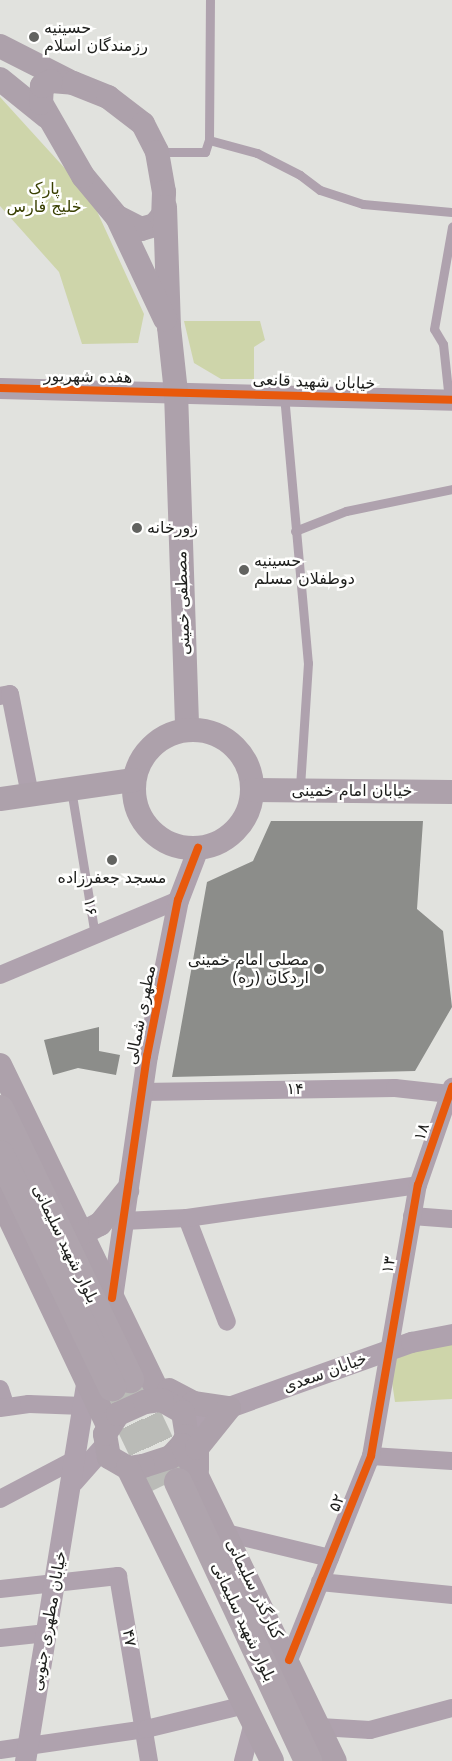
<!DOCTYPE html>
<html>
<head>
<meta charset="utf-8">
<style>
  body { margin:0 }
  #map { position:relative; width:452px; height:1761px; overflow:hidden; background:#e1e2de; font-family:"DejaVu Sans",Cairo,sans-serif }
  div>[style] { position:absolute }
  .green>* { inset:0; background:#ced5aa }
  .building>* { inset:0; background:#8c8d8a }
  .primary-tunnel>* { height:28px; margin-top:-14px; transform-origin:0; background:repeating-linear-gradient(90deg,#babbb7 0 28px,transparent 0 42px) }
  .service>* { height:9px; margin:-4.5px; padding:0 4.5px; transform-origin:4.5px; border-radius:4.5px; background:#afa2ae }
  .minor>* { height:18px; margin:-9px; padding:0 9px; transform-origin:9px; border-radius:9px; background:#afa2ae }
  .tertiary>* { height:21px; margin:-10.5px; padding:0 10.5px; transform-origin:10.5px; border-radius:10.5px; background:#afa2ae }
  .secondary>* { height:24px; margin:-12px; padding:0 12px; transform-origin:12px; border-radius:12px; background:#ada1ab }
  .secondary>.ring { margin:-12px; padding:0; box-sizing:content-box; background:none; border:24px solid #ada1ab; border-radius:50% }
  .primary>* { height:28px; margin:-14px; padding:0 14px; transform-origin:14px; border-radius:14px; background:#afa4ad }
  .cycleway>* { height:8px; margin:-4px; padding:0 4px; transform-origin:4px; border-radius:4px; background:#e8590c }
  .dots>* { width:14px; height:14px; translate:-50% -50%; box-sizing:border-box; border:2px solid #fffffe; border-radius:50% }
  span { translate:-50% -50%; white-space:nowrap; text-align:center; line-height:1.15; -webkit-text-stroke:5px #fffffe; paint-order:stroke }
  .poi-label { font-size:16px; color:#1d1e1c }
  .left { translate:0 -50%; text-align:left }
  .right { translate:-100% -50%; text-align:right }
  .park-label { font-size:16px; color:#3a4103 }
  .street-label { font-size:16px; color:#1d1e1c }
</style>
</head>
<body>
<div id="map">
  <div class="green">
    <div style="clip-path:polygon(0 97px,90px 196px,144px 314px,138px 343px,82px 344px,59px 272px,0 206px)"></div>
    <div style="clip-path:polygon(184px 321px,260px 321px,265px 340px,254px 347px,254px 379px,221px 379px,194px 363px)"></div>
    <div style="clip-path:polygon(452px 1344px,452px 1399px,395px 1402px,388px 1356px)"></div>
  </div>
  <div class="building">
    <div style="clip-path:polygon(271px 821px,423px 821px,417px 909px,443px 931px,452px 1007px,415px 1071px,172px 1077px,207px 882px,253px 861px)"></div>
    <div style="clip-path:polygon(99px 1027px,99px 1051px,120px 1055px,116px 1075px,78px 1068px,53px 1075px,44px 1040px)"></div>
  </div>
  <div class="primary-tunnel">
    <div style="left:130px;top:1379px;width:113px;rotate:64.8deg"></div>
    <div style="left:112px;top:1387px;width:111px;rotate:64.4deg"></div>
  </div>
  <div class="service">
    <div style="left:209px;top:140px;width:50px;rotate:15.2deg"></div>
    <div style="left:257px;top:153px;width:48px;rotate:27.1deg"></div>
    <div style="left:300px;top:175px;width:25px;rotate:37deg"></div>
    <div style="left:320px;top:190px;width:45px;rotate:18deg"></div>
    <div style="left:363px;top:204px;width:89px;rotate:5.1deg"></div>
    <div style="left:157px;top:152px;width:48px"></div>
    <div style="left:205px;top:152px;width:13px;rotate:-72deg"></div>
    <div style="left:209px;top:140px;width:140px;rotate:-89.6deg"></div>
    <div style="left:284px;top:395px;width:269px;rotate:84.9deg"></div>
    <div style="left:308px;top:663px;width:125px;rotate:93.7deg"></div>
    <div style="left:449px;top:400px;width:56px;rotate:-96.1deg"></div>
    <div style="left:443px;top:344px;width:17px;rotate:-121deg"></div>
    <div style="left:434px;top:329px;width:104px;rotate:-80deg"></div>
    <div style="left:295px;top:531px;width:55px;rotate:-21.4deg"></div>
    <div style="left:346px;top:511px;width:108px;rotate:-11.7deg"></div>
    <div style="left:71px;top:789px;width:148px;rotate:80.7deg"></div>
  </div>
  <div class="minor">
    <div style="left:0;top:696px;width:10px;rotate:-11deg"></div>
    <div style="left:10px;top:694px;width:103px;rotate:78.8deg"></div>
    <div style="left:0;top:975px;width:193px;rotate:-22.8deg"></div>
    <div style="left:141px;top:1092px;width:254px;rotate:-0.9deg"></div>
    <div style="left:395px;top:1088px;width:55px;rotate:6.2deg"></div>
    <div style="left:412px;top:1216px;width:40px;rotate:4.3deg"></div>
    <div style="left:187px;top:1218px;width:111px;rotate:69deg"></div>
    <div style="left:123px;top:1221px;width:64px;rotate:-2.7deg"></div>
    <div style="left:187px;top:1218px;width:233px;rotate:-8.1deg"></div>
    <div style="left:0;top:1389px;width:19px;rotate:72deg"></div>
    <div style="left:0;top:1408px;width:29px;rotate:-8deg"></div>
    <div style="left:29px;top:1404px;width:54px;rotate:2.1deg"></div>
    <div style="left:371px;top:1456px;width:81px;rotate:3.5deg"></div>
    <div style="left:0;top:1499px;width:86px;rotate:-27.8deg"></div>
    <div style="left:226px;top:1533px;width:107px;rotate:13.5deg"></div>
    <div style="left:320px;top:1582px;width:133px;rotate:5.6deg"></div>
    <div style="left:0;top:1589px;width:119px;rotate:-6.3deg"></div>
    <div style="left:118px;top:1576px;width:188px;rotate:80.5deg"></div>
    <div style="left:0;top:1638px;width:47px;rotate:-6.1deg"></div>
    <div style="left:289px;top:1660px;width:220px;rotate:-68.1deg"></div>
    <div style="left:371px;top:1456px;width:275px;rotate:-80.2deg"></div>
    <div style="left:418px;top:1185px;width:104px;rotate:-70.9deg"></div>
    <div style="left:320px;top:1727px;width:50px;rotate:3.4deg"></div>
    <div style="left:370px;top:1730px;width:85px;rotate:-15deg"></div>
    <div style="left:0;top:1750px;width:148px;rotate:-8.2deg"></div>
    <div style="left:146px;top:1729px;width:102px;rotate:-13.6deg"></div>
    <div style="left:243px;top:1761px;width:40px;rotate:-75.6deg"></div>
  </div>
  <div class="tertiary">
    <div style="left:0;top:388px;width:452px;rotate:1.5deg"></div>
    <div style="left:112px;top:1298px;width:245px;rotate:-81.8deg"></div>
    <div style="left:147px;top:1056px;width:159px;rotate:-78.8deg"></div>
    <div style="left:178px;top:900px;width:56px;rotate:-69deg"></div>
    <div style="left:187px;top:1422px;width:238px;rotate:-19.7deg"></div>
    <div style="left:411px;top:1342px;width:42px;rotate:-11deg"></div>
    <div style="left:73px;top:1481px;width:47px;rotate:-48.5deg"></div>
    <div style="left:25px;top:1761px;width:387px;rotate:-80.8deg"></div>
  </div>
  <div class="secondary">
    <div style="left:0;top:46px;width:77px;rotate:26.9deg"></div>
    <div style="left:0;top:79px;width:60px;rotate:39deg"></div>
    <div style="left:51px;top:81px;width:22px;rotate:5deg"></div>
    <div style="left:73px;top:83px;width:38px;rotate:22deg"></div>
    <div style="left:108px;top:97px;width:44px;rotate:37.6deg"></div>
    <div style="left:143px;top:124px;width:31px;rotate:63deg"></div>
    <div style="left:157px;top:152px;width:41px;rotate:80.1deg"></div>
    <div style="left:164px;top:192px;width:23px;rotate:92deg"></div>
    <div style="left:163px;top:215px;width:13px;rotate:129deg"></div>
    <div style="left:155px;top:225px;width:15px;rotate:164deg"></div>
    <div style="left:141px;top:229px;width:27px;rotate:-153deg"></div>
    <div style="left:117px;top:217px;width:53px;rotate:-129.7deg"></div>
    <div style="left:83px;top:176px;width:84px;rotate:-119.9deg"></div>
    <div style="left:41px;top:103px;width:17px;rotate:-87deg"></div>
    <div style="left:42px;top:86px;width:10px;rotate:-29deg"></div>
    <div style="left:165px;top:207px;width:120px;rotate:88.1deg"></div>
    <div style="left:169px;top:327px;width:65px;rotate:83.9deg"></div>
    <div style="left:176px;top:392px;width:338px;rotate:88.1deg"></div>
    <div style="left:117px;top:217px;width:113px;rotate:64.8deg"></div>
    <div class="ring" style="left:134px;top:730px;width:94px;height:94px"></div>
    <div style="left:252px;top:790px;width:200px;rotate:0.6deg"></div>
    <div style="left:0;top:799px;width:135px;rotate:-8.1deg"></div>
    <div style="left:0;top:1065px;width:372px;rotate:64.2deg"></div>
    <div style="left:0;top:1198px;width:251px;rotate:64.6deg"></div>
    <div style="left:81px;top:1234px;width:21px;rotate:-28deg"></div>
    <div style="left:100px;top:1224px;width:43px;rotate:-50.7deg"></div>
    <div style="left:169px;top:1390px;width:27px;rotate:28deg"></div>
    <div style="left:193px;top:1403px;width:36px;rotate:8deg"></div>
    <div style="left:162px;top:1400px;width:24px;rotate:30deg"></div>
    <div style="left:183px;top:1412px;width:24px;rotate:81deg"></div>
    <div style="left:187px;top:1436px;width:10px;rotate:119deg"></div>
    <div style="left:182px;top:1445px;width:16px;rotate:133deg"></div>
    <div style="left:171px;top:1457px;width:29px;rotate:162deg"></div>
    <div style="left:143px;top:1466px;width:15px;rotate:172deg"></div>
    <div style="left:128px;top:1468px;width:22px;rotate:-150deg"></div>
    <div style="left:109px;top:1457px;width:23px;rotate:-100deg"></div>
    <div style="left:105px;top:1434px;width:24px;rotate:-57deg"></div>
    <div style="left:118px;top:1414px;width:30px;rotate:-24deg"></div>
    <div style="left:145px;top:1402px;width:17px;rotate:-7deg"></div>
    <div style="left:182px;top:1445px;width:351px;rotate:64.2deg"></div>
    <div style="left:128px;top:1468px;width:326px;rotate:63.8deg"></div>
    <div style="left:197px;top:1470px;width:22px;rotate:-90deg"></div>
    <div style="left:197px;top:1448px;width:51px;rotate:-51.3deg"></div>
  </div>
  <div class="primary">
    <div style="left:0;top:1109px;width:300px;rotate:64.3deg"></div>
    <div style="left:0;top:1154px;width:259px;rotate:64.3deg"></div>
    <div style="left:178px;top:1482px;width:308px;rotate:65deg"></div>
  </div>
  <div class="cycleway">
    <div style="left:0;top:388px;width:452px;rotate:1.5deg"></div>
    <div style="left:112px;top:1298px;width:245px;rotate:-81.8deg"></div>
    <div style="left:147px;top:1056px;width:159px;rotate:-78.8deg"></div>
    <div style="left:178px;top:900px;width:56px;rotate:-69deg"></div>
    <div style="left:289px;top:1660px;width:220px;rotate:-68.1deg"></div>
    <div style="left:371px;top:1456px;width:275px;rotate:-80.2deg"></div>
    <div style="left:418px;top:1185px;width:104px;rotate:-70.9deg"></div>
  </div>
  <div class="dots">
    <div style="left:34px;top:37px;background:#626360"></div>
    <div style="left:137px;top:528px;background:#626360"></div>
    <div style="left:244px;top:570px;background:#626360"></div>
    <div style="left:112px;top:860px;background:#626360"></div>
    <div style="left:319px;top:969px;background:#626360"></div>
  </div>
  <div class="poi-label">
    <span class="left" style="left:44px;top:37px">حسینیه<br>رزمندگان اسلام</span>
    <span class="left" style="left:147px;top:528px">زورخانه</span>
    <span class="left" style="left:254px;top:570px">حسینیه<br>دوطفلان مسلم</span>
    <span style="left:112px;top:878px">مسجد جعفرزاده</span>
    <span class="right" style="left:309px;top:969px">مصلی امام خمینی<br>(ره) اردکان</span>
  </div>
  <div class="park-label">
    <span style="left:44px;top:198px">پارک<br>خلیج فارس</span>
  </div>
  <div class="street-label">
    <span style="left:88px;top:377px;rotate:1deg">هفده شهریور</span>
    <span style="left:314px;top:382px;rotate:2deg">خیابان شهید قانعی</span>
    <span style="left:183px;top:603px;rotate:-92deg">مصطفی خمینی</span>
    <span style="left:352px;top:791px">خیابان امام خمینی</span>
    <span style="left:90px;top:907px;rotate:81deg">۱۶</span>
    <span style="left:141px;top:1015px;rotate:-79deg">مطهری شمالی</span>
    <span style="left:295px;top:1089px">۱۴</span>
    <span style="left:422px;top:1132px;rotate:-71deg">۱۸</span>
    <span style="left:65px;top:1244px;rotate:64deg">بلوار شهید سلیمانی</span>
    <span style="left:389px;top:1265px;rotate:-79deg">۱۳</span>
    <span style="left:325px;top:1373px;rotate:-20deg">خیابان سعدی</span>
    <span style="left:337px;top:1503px;rotate:-68deg">۵۲</span>
    <span style="left:254px;top:1589px;rotate:64deg">کنارگذر سلیمانی</span>
    <span style="left:49px;top:1621px;rotate:-80deg">خیابان مطهری جنوبی</span>
    <span style="left:243px;top:1622px;rotate:65deg">بلوار شهید سلیمانی</span>
    <span style="left:129px;top:1638px;rotate:79deg">۴۷</span>
  </div>
</div>
</body>
</html>
